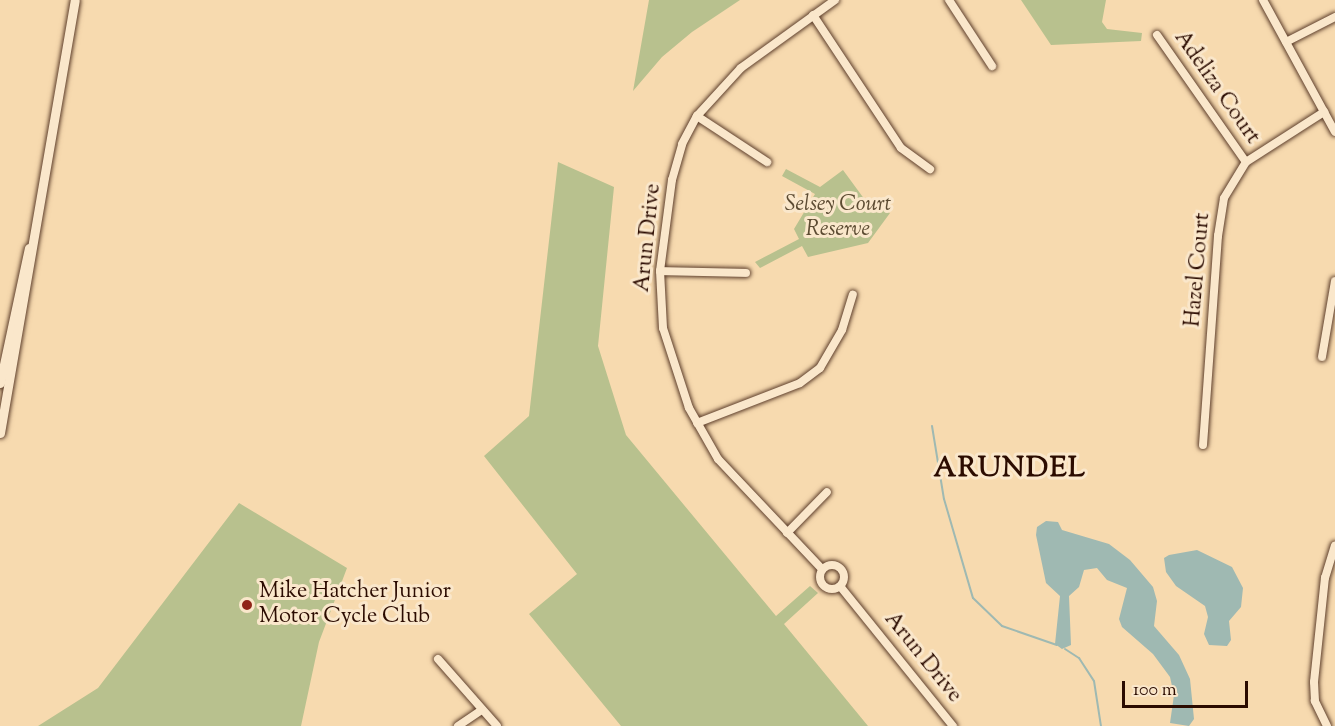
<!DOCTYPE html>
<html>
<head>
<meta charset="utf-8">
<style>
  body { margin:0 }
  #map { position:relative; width:1335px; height:726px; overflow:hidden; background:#f7daaf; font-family:"Sorts Mill Goudy",serif }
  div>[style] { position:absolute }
  .green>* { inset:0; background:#b8c18e }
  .water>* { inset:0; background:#9fb9b2 }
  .stream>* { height:2px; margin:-1px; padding:0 1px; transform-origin:1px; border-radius:1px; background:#9fb9b2 }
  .roads { filter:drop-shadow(0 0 2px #5e3f2c) drop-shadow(0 0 2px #5e3f2c) }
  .minor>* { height:8px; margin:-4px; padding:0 4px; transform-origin:4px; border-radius:4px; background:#fae7cb }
  .minor>.ring { margin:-4px; padding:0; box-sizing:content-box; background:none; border:8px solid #fae7cb; border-radius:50% }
  .tertiary>* { height:9px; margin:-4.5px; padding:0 4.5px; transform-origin:4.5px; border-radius:4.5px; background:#fae7cb }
  .dots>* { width:16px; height:16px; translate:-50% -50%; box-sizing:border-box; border:3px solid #fae7cb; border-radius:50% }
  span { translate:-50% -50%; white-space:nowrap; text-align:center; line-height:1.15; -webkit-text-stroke:6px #fae7cb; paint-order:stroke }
  .street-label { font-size:22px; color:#2b0b00 }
  .park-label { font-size:22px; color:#5c4b32; font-style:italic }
  .poi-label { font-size:22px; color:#2b0b00 }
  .left { translate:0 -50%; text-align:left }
  .district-label { font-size:28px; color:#2b0b00; font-weight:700; letter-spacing:1.5px }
  .scale { position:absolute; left:1122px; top:681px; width:126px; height:27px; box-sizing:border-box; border:3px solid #2b0b00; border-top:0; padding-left:8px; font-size:18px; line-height:21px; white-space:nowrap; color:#2b0b00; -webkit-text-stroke:4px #fae7cb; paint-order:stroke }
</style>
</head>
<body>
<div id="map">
  <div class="green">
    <div style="clip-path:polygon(649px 0,740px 0,692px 32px,662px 57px,633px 91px)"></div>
    <div style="clip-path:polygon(1021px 0,1106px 0,1102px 22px,1107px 29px,1142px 33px,1141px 41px,1051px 45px)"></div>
    <div style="clip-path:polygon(558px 162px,614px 187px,598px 346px,626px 435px,776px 616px,810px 586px,818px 593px,784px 624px,868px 726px,621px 726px,529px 614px,577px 574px,484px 456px,529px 416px)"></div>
    <div style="clip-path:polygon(786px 169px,820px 187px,843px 170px,865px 200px,890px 213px,868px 243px,808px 257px,802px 246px,760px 268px,755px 262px,799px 239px,794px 229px,815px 194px,782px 176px)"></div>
    <div style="clip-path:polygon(239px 503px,347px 568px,319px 642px,301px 726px,38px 726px,98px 688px)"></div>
  </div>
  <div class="water">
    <div style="clip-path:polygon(1046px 521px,1058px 522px,1062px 530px,1109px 544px,1130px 560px,1153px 587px,1157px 601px,1154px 626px,1179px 655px,1190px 679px,1194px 719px,1189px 726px,1170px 723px,1174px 695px,1170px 677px,1153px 654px,1122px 627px,1119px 619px,1127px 588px,1107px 580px,1097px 568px,1084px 570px,1079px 587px,1069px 596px,1071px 645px,1062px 649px,1055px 644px,1060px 596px,1046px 583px,1036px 535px,1037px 527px)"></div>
    <div style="clip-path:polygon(1197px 550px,1232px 567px,1243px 588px,1241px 607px,1229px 621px,1231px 640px,1227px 646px,1209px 645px,1204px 634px,1208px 617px,1205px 606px,1176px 586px,1166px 572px,1164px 558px,1169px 555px)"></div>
  </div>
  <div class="stream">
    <div style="left:932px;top:426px;width:74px;rotate:80.7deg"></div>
    <div style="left:944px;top:499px;width:103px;rotate:73.7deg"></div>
    <div style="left:973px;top:598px;width:40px;rotate:44deg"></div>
    <div style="left:1002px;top:626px;width:58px;rotate:19.1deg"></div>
    <div style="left:1065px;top:649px;width:17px;rotate:33deg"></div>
    <div style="left:1079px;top:658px;width:27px;rotate:57deg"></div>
    <div style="left:1094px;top:681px;width:46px;rotate:81.2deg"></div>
  </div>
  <div class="roads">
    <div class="minor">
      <div style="left:949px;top:0;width:79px;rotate:56.9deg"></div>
      <div style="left:1263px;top:0;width:150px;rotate:61.4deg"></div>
      <div style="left:813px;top:15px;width:159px;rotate:56.5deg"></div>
      <div style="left:901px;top:148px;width:36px;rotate:36deg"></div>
      <div style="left:1157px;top:35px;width:155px;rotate:55deg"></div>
      <div style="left:1286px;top:42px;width:55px;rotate:-27deg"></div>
      <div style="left:697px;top:116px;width:84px;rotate:33.3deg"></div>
      <div style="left:660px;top:271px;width:86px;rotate:1.3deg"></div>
      <div style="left:1322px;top:357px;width:77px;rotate:-80.3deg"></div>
      <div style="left:697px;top:423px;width:110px;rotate:-21.2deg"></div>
      <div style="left:800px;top:383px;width:25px;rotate:-37deg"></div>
      <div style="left:820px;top:368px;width:44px;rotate:-59.9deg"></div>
      <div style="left:842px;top:330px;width:37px;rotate:-73deg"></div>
      <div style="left:1203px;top:445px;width:210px;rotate:-85.9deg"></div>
      <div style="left:1218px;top:236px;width:38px;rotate:-81deg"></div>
      <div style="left:1224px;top:198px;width:42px;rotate:-58.6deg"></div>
      <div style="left:1246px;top:162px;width:93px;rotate:-32.7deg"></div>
      <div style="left:787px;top:533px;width:57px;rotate:-45.7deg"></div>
      <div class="ring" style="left:820px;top:565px;width:16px;height:16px"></div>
      <div style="left:822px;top:569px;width:151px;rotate:-133.4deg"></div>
      <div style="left:718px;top:459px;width:59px;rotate:-119.6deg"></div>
      <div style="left:689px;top:408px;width:84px;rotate:-108deg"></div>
      <div style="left:663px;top:328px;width:57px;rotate:-93deg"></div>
      <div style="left:660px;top:271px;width:92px;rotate:-82.5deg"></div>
      <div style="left:672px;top:180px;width:37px;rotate:-74deg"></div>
      <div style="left:682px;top:144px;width:32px;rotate:-62deg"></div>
      <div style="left:697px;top:116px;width:65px;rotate:-47.5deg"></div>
      <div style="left:741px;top:68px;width:116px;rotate:-35.9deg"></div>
      <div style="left:840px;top:586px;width:180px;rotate:51.1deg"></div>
      <div style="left:438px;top:659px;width:89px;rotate:48.6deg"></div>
      <div style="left:458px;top:726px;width:29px;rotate:-34deg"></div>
      <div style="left:1327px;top:726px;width:28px;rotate:-116deg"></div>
      <div style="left:1315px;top:701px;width:19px;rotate:-93deg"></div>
      <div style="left:1314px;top:682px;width:105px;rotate:-84deg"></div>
      <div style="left:1325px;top:578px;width:34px;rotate:-73deg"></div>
    </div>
    <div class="tertiary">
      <div style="left:0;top:383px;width:138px;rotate:-77.9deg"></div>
      <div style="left:0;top:433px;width:439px;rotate:-80.2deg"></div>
    </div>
  </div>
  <div class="dots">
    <div style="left:247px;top:605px;background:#8f2418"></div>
  </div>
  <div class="street-label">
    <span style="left:1216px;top:88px;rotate:55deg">Adeliza Court</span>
    <span style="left:649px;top:238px;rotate:-84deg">Arun Drive</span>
    <span style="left:1199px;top:270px;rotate:-85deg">Hazel Court</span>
    <span style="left:922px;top:658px;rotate:51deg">Arun Drive</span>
  </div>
  <div class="park-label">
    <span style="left:838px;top:218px">Selsey Court<br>Reserve</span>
  </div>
  <div class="poi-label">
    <span class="left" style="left:259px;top:605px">Mike Hatcher Junior<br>Motor Cycle Club</span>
  </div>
  <div class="district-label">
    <span style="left:1010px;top:469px">ARUNDEL</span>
  </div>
  <div class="scale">100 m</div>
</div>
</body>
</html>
